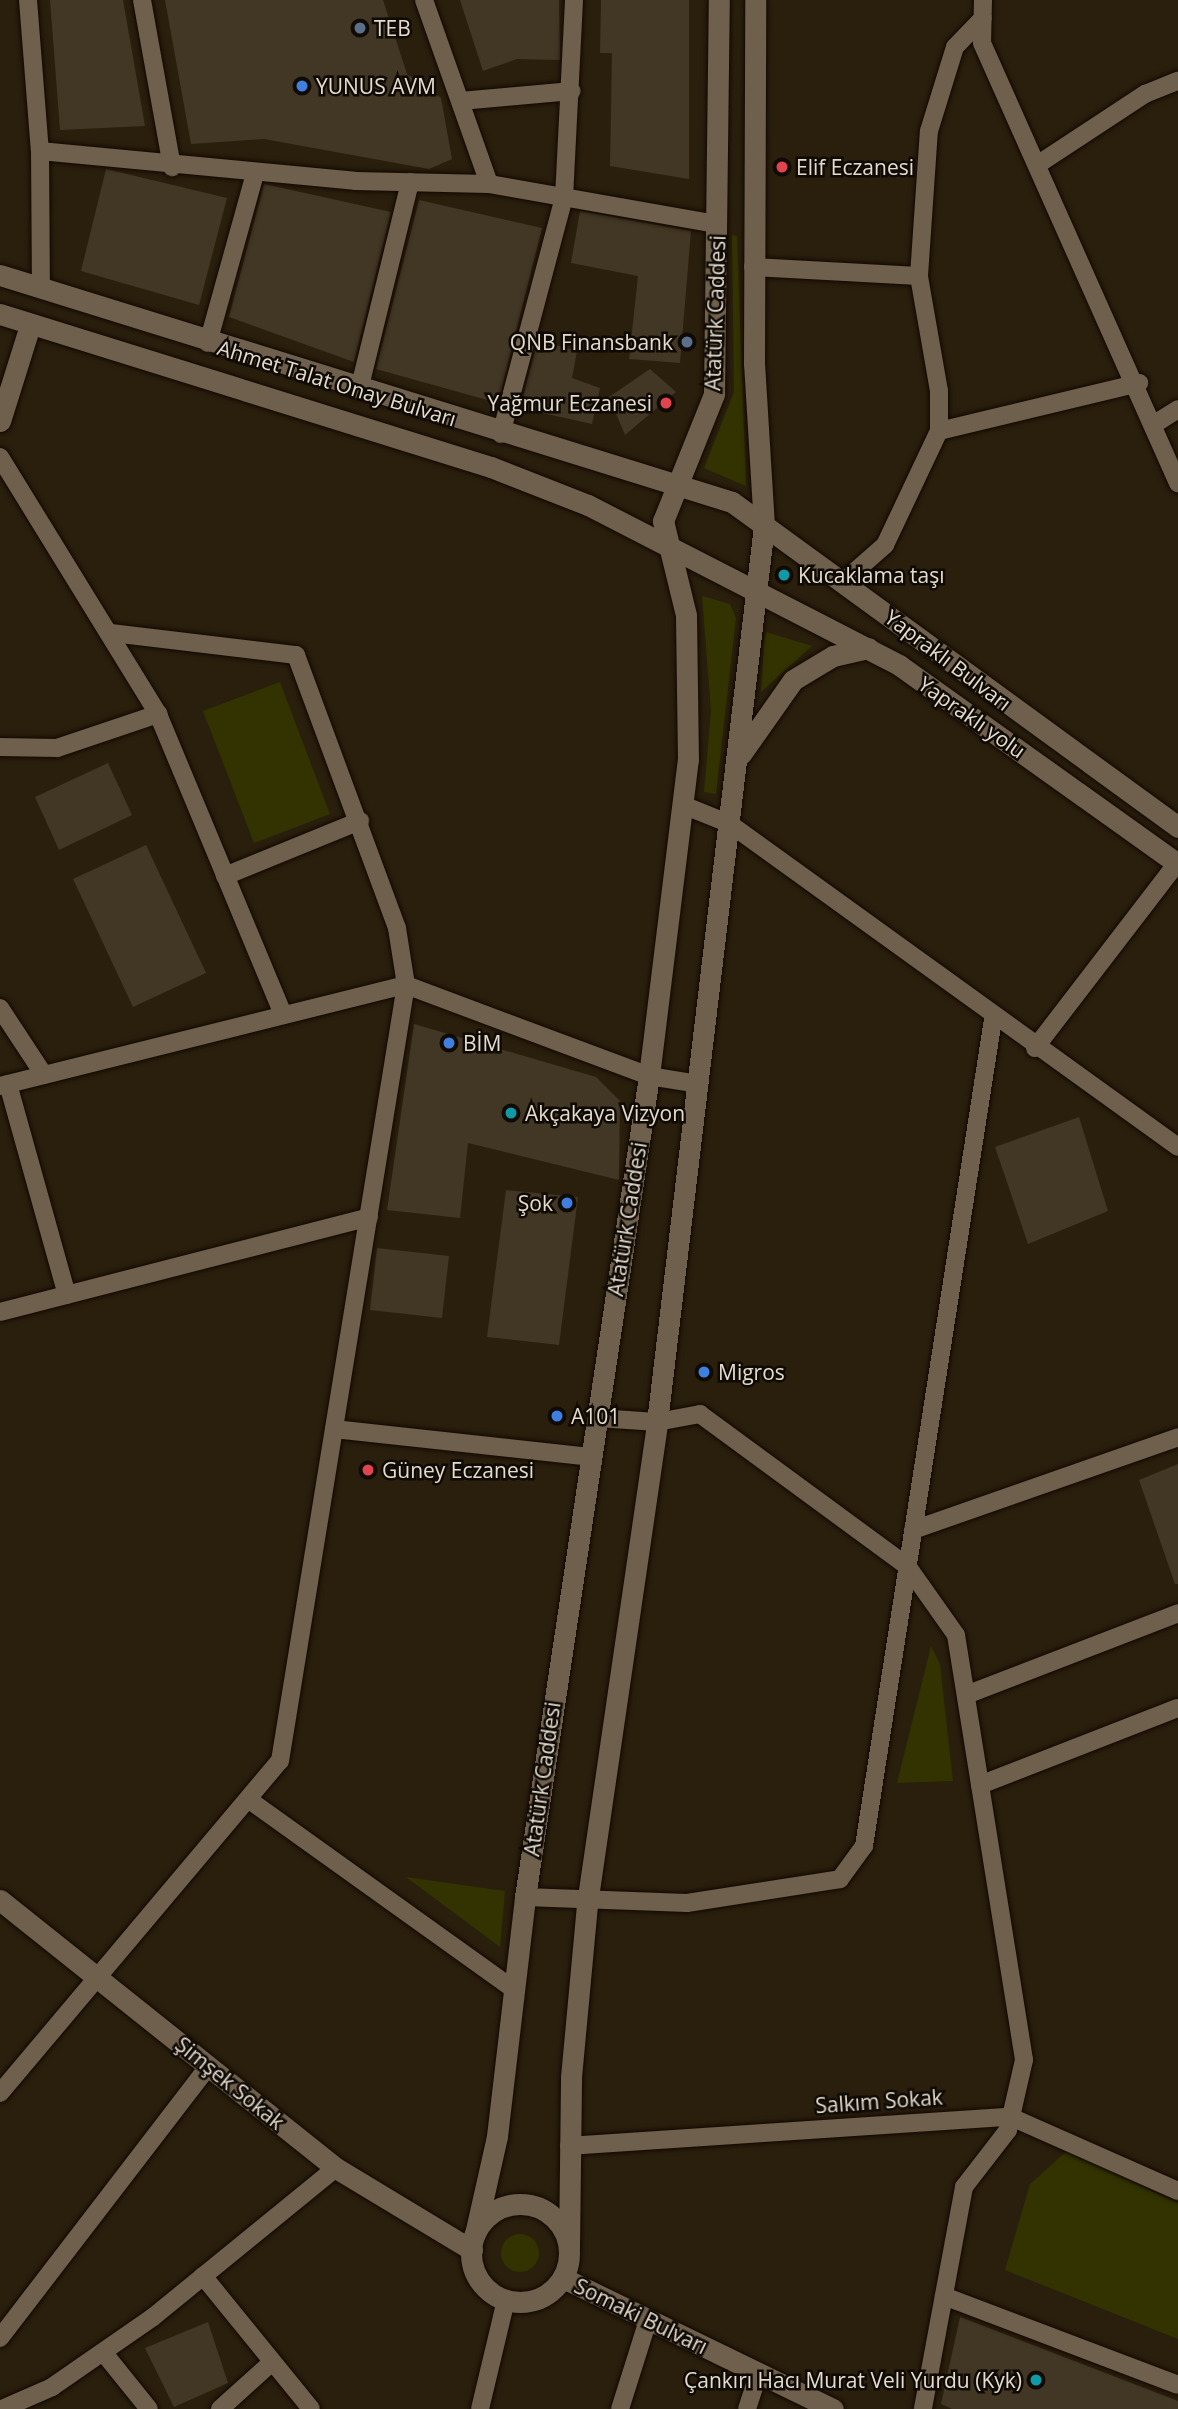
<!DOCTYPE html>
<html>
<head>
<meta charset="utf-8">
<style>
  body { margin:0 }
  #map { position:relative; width:1178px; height:2409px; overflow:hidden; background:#2a1f0d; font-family:"Open Sans",sans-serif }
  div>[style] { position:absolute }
  .green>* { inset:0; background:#323301 }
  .round { border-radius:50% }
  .building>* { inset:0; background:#423624 }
  .roads { filter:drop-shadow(0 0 2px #120800) drop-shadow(0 0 2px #120800) }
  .street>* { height:18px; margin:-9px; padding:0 9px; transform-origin:9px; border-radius:9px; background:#6e604d }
  .secondary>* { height:21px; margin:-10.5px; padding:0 10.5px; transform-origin:10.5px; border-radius:10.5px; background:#6e604d }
  .secondary>.ring { margin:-10.5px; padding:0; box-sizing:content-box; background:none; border:21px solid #6e604d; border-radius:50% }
  .dots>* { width:19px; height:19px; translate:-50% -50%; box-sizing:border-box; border:4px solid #0f0a04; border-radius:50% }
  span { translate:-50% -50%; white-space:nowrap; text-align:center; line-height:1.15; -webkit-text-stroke:5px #0f0a04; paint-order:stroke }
  .poi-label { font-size:21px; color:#e3dbd0 }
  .left { translate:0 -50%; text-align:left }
  .right { translate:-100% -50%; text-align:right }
  .street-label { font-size:21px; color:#e3dbd0 }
</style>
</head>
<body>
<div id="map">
  <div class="green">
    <div style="clip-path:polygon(732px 235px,737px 236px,746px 486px,704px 468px,734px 392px)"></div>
    <div style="clip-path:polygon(702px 596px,730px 604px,736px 618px,716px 794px,704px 792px,711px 711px)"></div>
    <div style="clip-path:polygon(766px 632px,812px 646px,761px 692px,764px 644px)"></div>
    <div style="clip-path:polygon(280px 682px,330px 814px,254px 843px,203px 711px)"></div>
    <div style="clip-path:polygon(931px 1646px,940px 1664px,953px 1781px,897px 1783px)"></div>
    <div style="clip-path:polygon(406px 1877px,505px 1891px,500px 1947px)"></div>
    <div style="clip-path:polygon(1066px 2152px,1178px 2203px,1178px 2339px,1005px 2270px,1030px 2184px)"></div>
    <div class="round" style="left:501px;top:2234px;width:38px;height:38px"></div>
  </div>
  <div class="building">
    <div style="clip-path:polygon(50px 0,123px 0,145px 126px,60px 130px)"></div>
    <div style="clip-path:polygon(165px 0,383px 0,407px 74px,441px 98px,452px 159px,429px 169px,264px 139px,191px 144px)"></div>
    <div style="clip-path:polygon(460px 0,559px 0,560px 60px,517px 59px,483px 71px)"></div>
    <div style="clip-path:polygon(601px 0,689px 0,689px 179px,610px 166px,612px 53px,600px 53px)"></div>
    <div style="clip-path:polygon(106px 169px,227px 198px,199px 305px,81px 271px)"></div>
    <div style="clip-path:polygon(264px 184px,391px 212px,354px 362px,229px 317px)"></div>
    <div style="clip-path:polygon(419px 200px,542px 228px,498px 403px,376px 369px)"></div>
    <div style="clip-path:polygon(580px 211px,691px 231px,680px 363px,629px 359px,638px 276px,571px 263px)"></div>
    <div style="clip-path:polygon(538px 340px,577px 351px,572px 378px,600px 388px,592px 424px,520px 408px)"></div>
    <div style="clip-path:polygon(650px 369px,676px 392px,625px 435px,609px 397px)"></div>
    <div style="clip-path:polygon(108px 763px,132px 815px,59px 850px,35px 797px)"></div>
    <div style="clip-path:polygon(146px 845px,206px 973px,133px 1007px,73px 879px)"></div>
    <div style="clip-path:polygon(414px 1024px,596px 1077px,620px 1101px,619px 1180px,468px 1143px,460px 1218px,387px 1210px)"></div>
    <div style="clip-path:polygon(1079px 1117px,1108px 1211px,1028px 1244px,995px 1147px)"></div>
    <div style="clip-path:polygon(506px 1190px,578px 1197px,559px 1345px,487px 1337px)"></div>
    <div style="clip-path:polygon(377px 1248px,449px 1256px,442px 1318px,370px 1310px)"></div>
    <div style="clip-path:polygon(1178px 1464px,1178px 1584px,1175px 1584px,1139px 1480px)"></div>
    <div style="clip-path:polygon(960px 2317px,1178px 2401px,1178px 2409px,952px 2409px,941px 2404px)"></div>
    <div style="clip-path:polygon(208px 2322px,228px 2383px,174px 2407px,145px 2348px)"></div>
  </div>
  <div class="roads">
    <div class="street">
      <div style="left:28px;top:0;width:151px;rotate:85.5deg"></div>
      <div style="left:40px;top:151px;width:138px;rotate:89.6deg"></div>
      <div style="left:142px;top:0;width:170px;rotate:79.8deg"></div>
      <div style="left:424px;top:0;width:195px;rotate:70.5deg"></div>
      <div style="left:983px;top:0;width:43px;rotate:91.3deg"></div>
      <div style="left:982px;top:43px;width:482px;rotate:66deg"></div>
      <div style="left:461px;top:101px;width:111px;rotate:-5.1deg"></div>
      <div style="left:40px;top:151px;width:316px;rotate:5.4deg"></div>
      <div style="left:355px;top:181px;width:134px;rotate:1.3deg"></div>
      <div style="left:489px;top:184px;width:231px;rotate:10deg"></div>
      <div style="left:1040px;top:163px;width:126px;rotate:-33.3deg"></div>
      <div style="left:1145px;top:94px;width:35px;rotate:-22deg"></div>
      <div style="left:753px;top:267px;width:166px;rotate:3.1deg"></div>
      <div style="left:208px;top:343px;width:176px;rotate:-74.5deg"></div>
      <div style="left:359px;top:390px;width:214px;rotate:-76.2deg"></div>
      <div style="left:1156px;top:423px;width:26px;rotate:-32deg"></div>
      <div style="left:939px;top:431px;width:206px;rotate:-13.5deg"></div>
      <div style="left:501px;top:434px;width:244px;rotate:-75.1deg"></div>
      <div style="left:564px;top:198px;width:198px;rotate:-87.1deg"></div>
      <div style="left:0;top:457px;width:302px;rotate:58.4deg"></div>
      <div style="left:158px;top:714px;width:326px;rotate:67.4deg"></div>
      <div style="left:843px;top:582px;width:56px;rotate:-41.4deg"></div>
      <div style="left:885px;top:545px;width:126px;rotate:-64.7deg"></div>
      <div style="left:939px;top:431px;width:40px;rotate:-90deg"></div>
      <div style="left:939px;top:391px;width:117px;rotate:-99.9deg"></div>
      <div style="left:919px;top:276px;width:145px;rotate:-86.1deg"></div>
      <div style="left:929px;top:131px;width:88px;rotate:-72.8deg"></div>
      <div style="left:955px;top:47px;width:40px;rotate:-46deg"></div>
      <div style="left:0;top:747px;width:57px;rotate:1deg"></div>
      <div style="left:57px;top:748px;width:107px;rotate:-18.6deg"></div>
      <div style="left:683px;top:805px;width:51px;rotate:22deg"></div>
      <div style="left:730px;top:824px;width:552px;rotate:35.79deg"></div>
      <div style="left:225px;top:876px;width:146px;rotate:-22.2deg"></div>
      <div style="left:0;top:1008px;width:80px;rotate:56.7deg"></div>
      <div style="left:1035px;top:1048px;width:233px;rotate:-52.5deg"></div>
      <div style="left:8px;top:1084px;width:219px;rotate:74.4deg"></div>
      <div style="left:0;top:1086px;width:418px;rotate:-14deg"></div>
      <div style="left:406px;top:985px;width:259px;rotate:20.5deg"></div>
      <div style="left:649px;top:1076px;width:51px;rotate:9.1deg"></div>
      <div style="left:0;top:1312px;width:381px;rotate:-14.4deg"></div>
      <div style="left:598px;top:1418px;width:59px;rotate:3.9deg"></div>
      <div style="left:657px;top:1422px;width:44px;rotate:-10.5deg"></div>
      <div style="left:700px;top:1414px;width:258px;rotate:36.3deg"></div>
      <div style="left:908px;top:1567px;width:83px;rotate:54.8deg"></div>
      <div style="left:956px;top:1635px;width:430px;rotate:80.9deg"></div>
      <div style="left:1024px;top:2060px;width:72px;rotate:102.9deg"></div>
      <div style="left:1008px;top:2130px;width:72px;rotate:127.7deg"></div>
      <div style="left:964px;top:2187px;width:226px;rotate:100.5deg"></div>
      <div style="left:334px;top:1429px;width:260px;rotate:6.2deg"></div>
      <div style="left:913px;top:1530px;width:281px;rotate:-19.3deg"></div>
      <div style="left:966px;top:1695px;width:227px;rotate:-21.1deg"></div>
      <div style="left:980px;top:1785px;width:212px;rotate:-21.3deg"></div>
      <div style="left:252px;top:1802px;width:320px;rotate:35.6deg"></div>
      <div style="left:525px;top:1897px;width:162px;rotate:2.1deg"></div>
      <div style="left:687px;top:1903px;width:155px;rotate:-8.9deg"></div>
      <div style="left:840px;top:1879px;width:41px;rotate:-54deg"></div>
      <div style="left:864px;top:1846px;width:837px;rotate:-81.13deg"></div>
      <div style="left:0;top:2093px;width:434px;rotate:-49.9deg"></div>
      <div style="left:280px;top:1761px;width:786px;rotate:-80.78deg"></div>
      <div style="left:406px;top:985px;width:58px;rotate:-99deg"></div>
      <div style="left:397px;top:928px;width:291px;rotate:-110.3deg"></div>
      <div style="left:296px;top:655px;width:186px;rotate:-173.2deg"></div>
      <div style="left:569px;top:2146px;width:443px;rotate:-3.8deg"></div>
      <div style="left:1011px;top:2117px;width:183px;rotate:23.9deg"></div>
      <div style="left:203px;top:2276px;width:171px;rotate:50.9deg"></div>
      <div style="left:944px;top:2296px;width:250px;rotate:20.8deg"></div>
      <div style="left:0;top:2338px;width:343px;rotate:-52.5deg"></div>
      <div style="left:103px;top:2352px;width:73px;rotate:51.1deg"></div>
      <div style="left:2px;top:2409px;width:55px;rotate:-23.7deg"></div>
      <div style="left:52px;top:2387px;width:123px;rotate:-34.7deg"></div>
      <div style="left:153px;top:2317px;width:236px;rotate:-39.2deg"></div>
      <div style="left:220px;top:2409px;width:70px;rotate:-42.1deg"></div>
      <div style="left:480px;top:2409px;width:112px;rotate:-76.6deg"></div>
      <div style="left:620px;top:2409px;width:93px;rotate:-72.5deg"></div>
      <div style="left:747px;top:2409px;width:38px;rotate:-72deg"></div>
    </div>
    <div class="secondary">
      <div style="left:0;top:275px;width:766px;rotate:17.23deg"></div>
      <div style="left:732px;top:502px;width:552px;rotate:36.08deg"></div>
      <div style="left:0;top:314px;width:514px;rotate:17.31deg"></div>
      <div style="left:491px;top:467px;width:104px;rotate:21.4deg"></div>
      <div style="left:588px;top:505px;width:350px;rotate:27.2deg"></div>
      <div style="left:899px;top:665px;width:343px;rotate:35.5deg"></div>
      <div style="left:0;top:421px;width:101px;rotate:-72.6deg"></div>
      <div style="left:741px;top:754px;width:90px;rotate:-54.9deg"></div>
      <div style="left:793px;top:680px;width:47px;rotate:-31deg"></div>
      <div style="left:833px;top:656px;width:36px;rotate:-13deg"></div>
      <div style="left:0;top:1900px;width:430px;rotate:38.6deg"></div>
      <div style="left:336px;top:2168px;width:159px;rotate:31.1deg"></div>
      <div class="ring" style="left:471px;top:2204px;width:77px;height:77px"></div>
      <div style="left:475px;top:2234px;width:100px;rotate:-77.3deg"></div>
      <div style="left:497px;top:2136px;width:241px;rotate:-83.3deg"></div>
      <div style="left:525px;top:1897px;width:830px;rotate:-81.41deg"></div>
      <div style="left:649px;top:1076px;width:318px;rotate:-83deg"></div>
      <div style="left:688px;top:760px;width:145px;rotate:-90.8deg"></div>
      <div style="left:686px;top:615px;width:97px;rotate:-103.7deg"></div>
      <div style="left:663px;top:521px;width:137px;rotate:-68.1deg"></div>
      <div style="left:714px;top:394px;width:394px;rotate:-89.3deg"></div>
      <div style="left:569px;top:2247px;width:170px;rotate:-89.3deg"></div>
      <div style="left:571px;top:2077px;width:174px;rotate:-84.7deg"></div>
      <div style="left:587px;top:1904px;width:487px;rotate:-81.7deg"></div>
      <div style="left:657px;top:1422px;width:902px;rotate:-83.19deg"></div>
      <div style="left:764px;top:526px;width:162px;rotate:-93.5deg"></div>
      <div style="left:754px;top:364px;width:364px;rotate:-89.8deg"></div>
      <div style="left:563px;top:2278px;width:300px;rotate:25.9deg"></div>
    </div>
  </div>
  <div class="dots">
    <div style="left:360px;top:28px;background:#5c6f8a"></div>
    <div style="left:302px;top:86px;background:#3f7fe0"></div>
    <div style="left:782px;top:167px;background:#e0444e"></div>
    <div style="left:687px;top:342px;background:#5c6f8a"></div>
    <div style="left:666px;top:403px;background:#e0444e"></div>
    <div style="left:784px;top:575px;background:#0f9aa8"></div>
    <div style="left:449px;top:1043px;background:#3f7fe0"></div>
    <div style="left:511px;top:1113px;background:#0f9aa8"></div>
    <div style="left:567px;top:1203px;background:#3f7fe0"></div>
    <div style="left:704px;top:1372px;background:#3f7fe0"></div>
    <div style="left:557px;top:1416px;background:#3f7fe0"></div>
    <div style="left:368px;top:1470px;background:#e0444e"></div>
    <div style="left:1036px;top:2380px;background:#0f9aa8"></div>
  </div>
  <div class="poi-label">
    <span class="left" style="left:374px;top:28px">TEB</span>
    <span class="left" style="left:316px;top:86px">YUNUS AVM</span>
    <span class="left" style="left:796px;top:167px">Elif Eczanesi</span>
    <span class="right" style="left:673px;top:342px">QNB Finansbank</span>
    <span class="right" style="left:652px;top:403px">Yağmur Eczanesi</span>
    <span class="left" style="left:798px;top:575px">Kucaklama taşı</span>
    <span class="left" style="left:463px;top:1043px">BİM</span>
    <span class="left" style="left:525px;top:1113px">Akçakaya Vizyon</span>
    <span class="right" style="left:553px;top:1203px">Şok</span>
    <span class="left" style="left:718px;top:1372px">Migros</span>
    <span class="left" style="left:571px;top:1416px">A101</span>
    <span class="left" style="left:382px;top:1470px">Güney Eczanesi</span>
    <span class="right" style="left:1022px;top:2380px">Çankırı Hacı Murat Veli Yurdu (Kyk)</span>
  </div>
  <div class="street-label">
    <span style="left:715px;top:313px;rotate:-88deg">Atatürk Caddesi</span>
    <span style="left:337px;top:383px;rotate:17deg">Ahmet Talat Onay Bulvarı</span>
    <span style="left:948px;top:660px;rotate:37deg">Yapraklı Bulvarı</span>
    <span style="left:972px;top:717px;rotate:35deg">Yapraklı yolu</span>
    <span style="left:627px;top:1219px;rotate:-81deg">Atatürk Caddesi</span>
    <span style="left:542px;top:1779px;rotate:-82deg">Atatürk Caddesi</span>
    <span style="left:230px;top:2083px;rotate:39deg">Şimşek Sokak</span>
    <span style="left:879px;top:2101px;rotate:-4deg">Salkım Sokak</span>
    <span style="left:641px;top:2316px;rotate:26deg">Somaki Bulvarı</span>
  </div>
</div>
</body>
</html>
